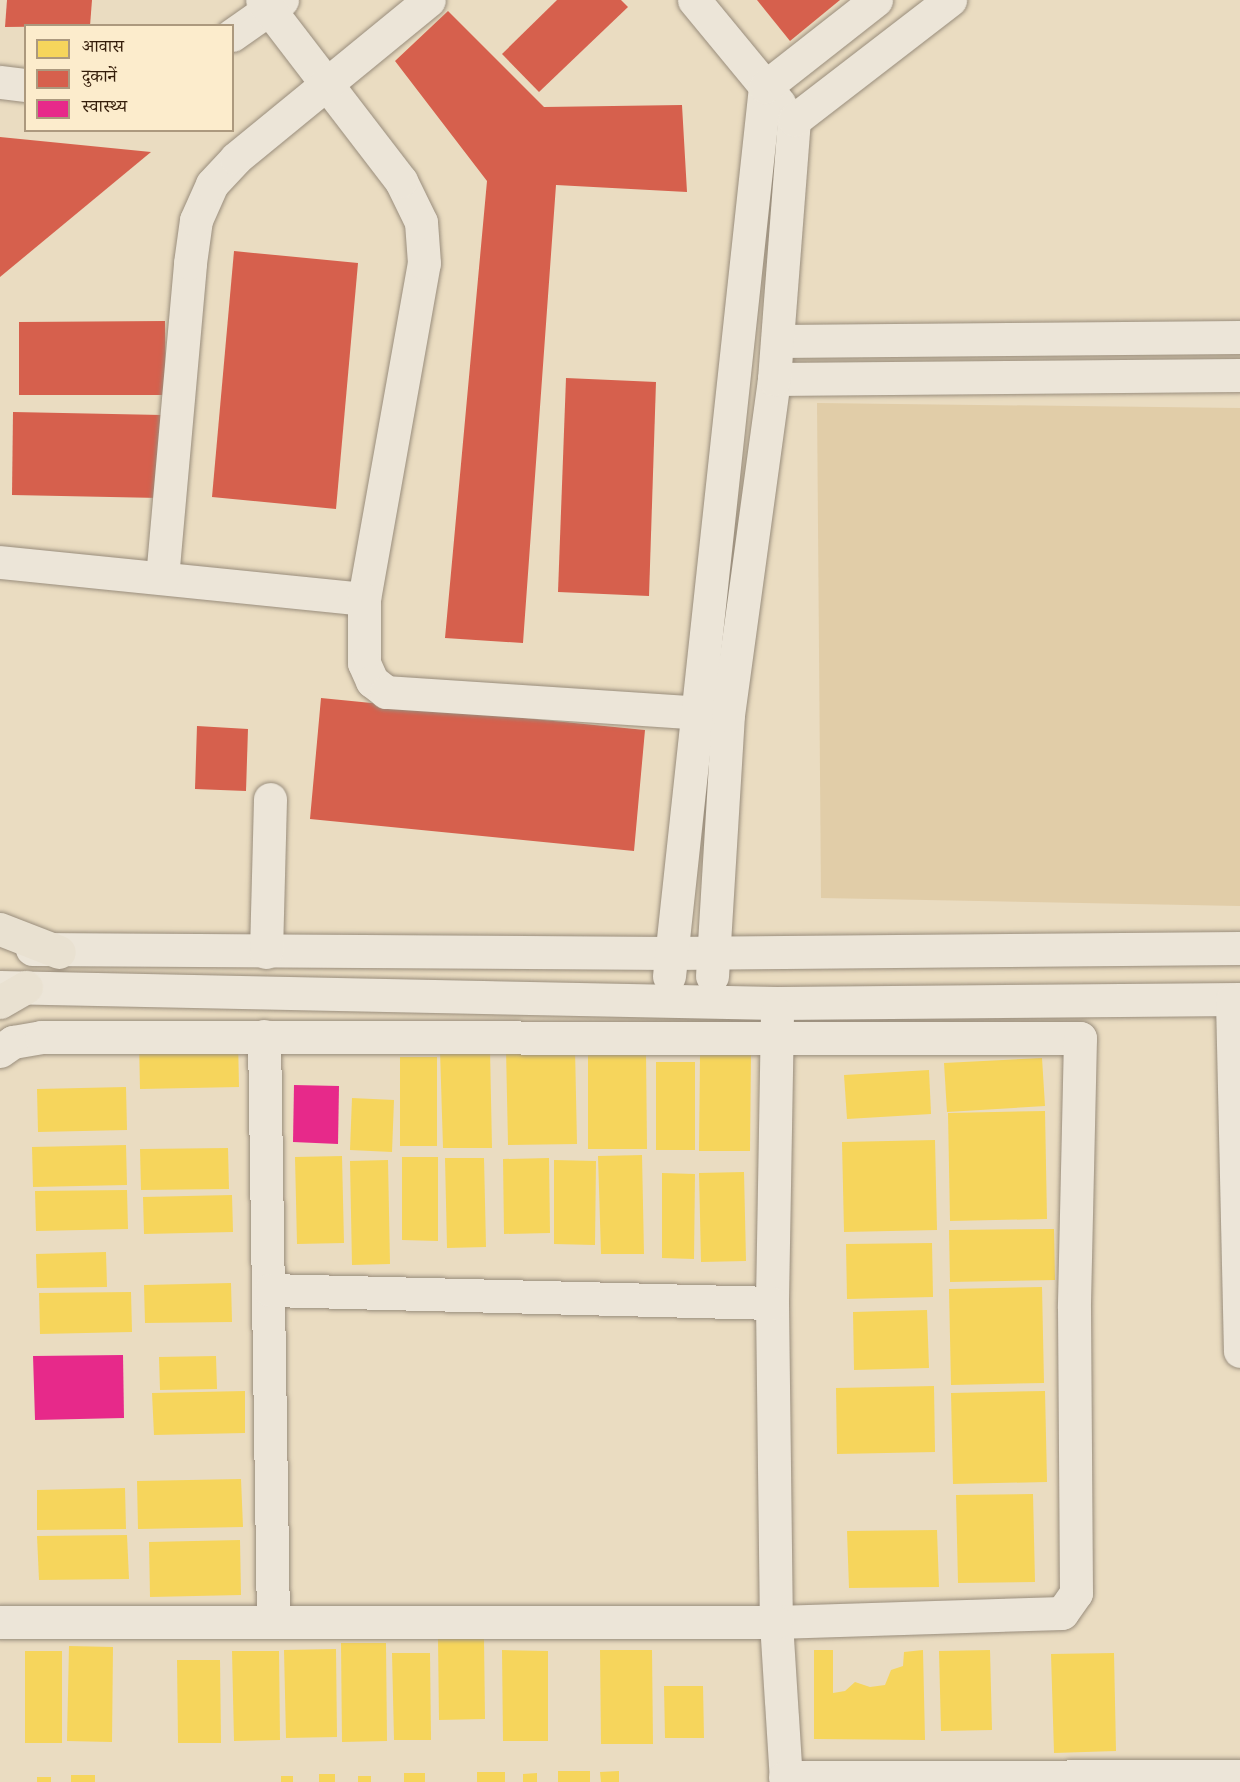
<!DOCTYPE html>
<html>
<head>
<meta charset="utf-8">
<style>
  body { margin:0 }
  #map { position:relative; width:1240px; height:1782px; overflow:hidden; background:#eadcc1; font-family:Vollkorn,"Noto Serif Devanagari",serif }
  div>[style] { position:absolute }
  .green>* { inset:0; background:#e1cda8 }
  .homes>* { inset:0; background:#f6d55c }
  .shops>* { inset:0; background:#d6604d }
  .health>* { inset:0; background:#e7298a }
  .roads { filter:drop-shadow(0 0 2px #998d7c) drop-shadow(0 0 2px #998d7c) }
  .minor>* { height:33px; margin:-16.5px; padding:0 16.5px; transform-origin:16.5px; border-radius:16.5px; background:#ece5d8 }
  .major>* { height:33px; margin:-16.5px; padding:0 16.5px; transform-origin:16.5px; border-radius:16.5px; background:#e9e1d1 }
  span { translate:-50% -50%; white-space:nowrap; text-align:center; line-height:1.15; -webkit-text-stroke:6px #fceccc; paint-order:stroke }
  .legend { position:absolute; left:24px; top:24px; width:210px; height:108px; box-sizing:border-box; background:#fceccc; border:2px solid #ac997e; margin:0; padding:8px 10px; list-style:none; font-size:18px; color:#341d0a }
  .legend li { display:flex; align-items:center; gap:12px; height:30px }
  .legend b { width:30px; border:2px solid #ac997e }
</style>
</head>
<body>
<div id="map">
  <div class="green">
    <div style="clip-path:polygon(817px 403px,1240px 408px,1240px 906px,821px 898px)"></div>
  </div>
  <div class="homes">
    <div style="clip-path:polygon(238px 1039px,239px 1087px,140px 1089px,139px 1041px)"></div>
    <div style="clip-path:polygon(575px 1048px,577px 1144px,508px 1145px,506px 1049px)"></div>
    <div style="clip-path:polygon(440px 1050px,490px 1050px,492px 1148px,443px 1148px)"></div>
    <div style="clip-path:polygon(588px 1051px,646px 1051px,647px 1149px,588px 1149px)"></div>
    <div style="clip-path:polygon(700px 1054px,751px 1054px,750px 1151px,699px 1151px)"></div>
    <div style="clip-path:polygon(400px 1057px,437px 1057px,437px 1146px,400px 1146px)"></div>
    <div style="clip-path:polygon(1042px 1058px,1045px 1106px,947px 1112px,944px 1063px)"></div>
    <div style="clip-path:polygon(656px 1062px,695px 1062px,695px 1150px,656px 1150px)"></div>
    <div style="clip-path:polygon(929px 1070px,931px 1114px,847px 1119px,844px 1075px)"></div>
    <div style="clip-path:polygon(126px 1087px,127px 1130px,38px 1132px,37px 1089px)"></div>
    <div style="clip-path:polygon(352px 1098px,394px 1100px,392px 1152px,350px 1150px)"></div>
    <div style="clip-path:polygon(1045px 1111px,1047px 1219px,950px 1221px,948px 1113px)"></div>
    <div style="clip-path:polygon(935px 1140px,937px 1230px,844px 1232px,842px 1142px)"></div>
    <div style="clip-path:polygon(126px 1145px,127px 1185px,33px 1187px,32px 1147px)"></div>
    <div style="clip-path:polygon(228px 1148px,229px 1189px,141px 1190px,140px 1149px)"></div>
    <div style="clip-path:polygon(642px 1155px,644px 1254px,601px 1254px,598px 1156px)"></div>
    <div style="clip-path:polygon(342px 1156px,344px 1243px,297px 1244px,295px 1157px)"></div>
    <div style="clip-path:polygon(402px 1157px,438px 1157px,438px 1241px,402px 1240px)"></div>
    <div style="clip-path:polygon(445px 1158px,484px 1158px,486px 1247px,447px 1248px)"></div>
    <div style="clip-path:polygon(549px 1158px,550px 1233px,504px 1234px,503px 1159px)"></div>
    <div style="clip-path:polygon(388px 1160px,390px 1264px,352px 1265px,350px 1161px)"></div>
    <div style="clip-path:polygon(554px 1160px,596px 1161px,595px 1245px,554px 1244px)"></div>
    <div style="clip-path:polygon(744px 1172px,746px 1261px,701px 1262px,699px 1173px)"></div>
    <div style="clip-path:polygon(662px 1173px,695px 1174px,694px 1259px,662px 1258px)"></div>
    <div style="clip-path:polygon(127px 1190px,128px 1229px,36px 1231px,35px 1191px)"></div>
    <div style="clip-path:polygon(232px 1195px,233px 1232px,144px 1234px,143px 1197px)"></div>
    <div style="clip-path:polygon(1054px 1229px,1055px 1280px,950px 1282px,949px 1230px)"></div>
    <div style="clip-path:polygon(932px 1243px,933px 1297px,847px 1299px,846px 1244px)"></div>
    <div style="clip-path:polygon(106px 1252px,107px 1287px,37px 1288px,36px 1254px)"></div>
    <div style="clip-path:polygon(231px 1283px,232px 1322px,145px 1323px,144px 1285px)"></div>
    <div style="clip-path:polygon(1042px 1287px,1044px 1383px,951px 1385px,949px 1289px)"></div>
    <div style="clip-path:polygon(131px 1292px,132px 1332px,40px 1334px,39px 1293px)"></div>
    <div style="clip-path:polygon(927px 1310px,929px 1368px,854px 1370px,853px 1312px)"></div>
    <div style="clip-path:polygon(216px 1356px,217px 1389px,160px 1390px,159px 1357px)"></div>
    <div style="clip-path:polygon(934px 1386px,935px 1452px,837px 1454px,836px 1388px)"></div>
    <div style="clip-path:polygon(245px 1391px,245px 1433px,154px 1435px,152px 1393px)"></div>
    <div style="clip-path:polygon(1045px 1391px,1047px 1482px,953px 1484px,951px 1393px)"></div>
    <div style="clip-path:polygon(241px 1479px,243px 1527px,138px 1529px,137px 1481px)"></div>
    <div style="clip-path:polygon(125px 1488px,126px 1529px,37px 1530px,37px 1490px)"></div>
    <div style="clip-path:polygon(1033px 1494px,1035px 1582px,958px 1583px,956px 1495px)"></div>
    <div style="clip-path:polygon(937px 1530px,939px 1587px,849px 1588px,847px 1531px)"></div>
    <div style="clip-path:polygon(127px 1535px,129px 1579px,39px 1580px,37px 1536px)"></div>
    <div style="clip-path:polygon(240px 1540px,241px 1595px,150px 1597px,149px 1542px)"></div>
    <div style="clip-path:polygon(438px 1639px,484px 1639px,485px 1719px,439px 1720px)"></div>
    <div style="clip-path:polygon(341px 1643px,386px 1643px,387px 1741px,342px 1742px)"></div>
    <div style="clip-path:polygon(69px 1646px,113px 1647px,112px 1742px,67px 1741px)"></div>
    <div style="clip-path:polygon(336px 1649px,337px 1737px,286px 1738px,284px 1650px)"></div>
    <div style="clip-path:polygon(502px 1650px,548px 1651px,548px 1741px,503px 1741px)"></div>
    <div style="clip-path:polygon(600px 1650px,652px 1650px,653px 1744px,601px 1744px)"></div>
    <div style="clip-path:polygon(814px 1650px,833px 1650px,833px 1693px,845px 1691px,855px 1682px,870px 1687px,885px 1685px,891px 1670px,903px 1666px,904px 1652px,923px 1650px,925px 1740px,814px 1739px)"></div>
    <div style="clip-path:polygon(990px 1650px,992px 1730px,941px 1731px,939px 1651px)"></div>
    <div style="clip-path:polygon(25px 1651px,62px 1651px,62px 1743px,25px 1743px)"></div>
    <div style="clip-path:polygon(232px 1651px,279px 1651px,280px 1740px,234px 1741px)"></div>
    <div style="clip-path:polygon(392px 1653px,430px 1653px,431px 1740px,394px 1740px)"></div>
    <div style="clip-path:polygon(1114px 1653px,1116px 1751px,1054px 1753px,1051px 1654px)"></div>
    <div style="clip-path:polygon(177px 1660px,220px 1660px,221px 1743px,178px 1743px)"></div>
    <div style="clip-path:polygon(664px 1686px,703px 1686px,704px 1738px,665px 1738px)"></div>
    <div style="clip-path:polygon(558px 1771px,590px 1771px,590px 1782px,558px 1782px)"></div>
    <div style="clip-path:polygon(619px 1771px,619px 1782px,601px 1782px,600px 1772px)"></div>
    <div style="clip-path:polygon(477px 1772px,505px 1772px,505px 1782px,477px 1782px)"></div>
    <div style="clip-path:polygon(404px 1773px,425px 1773px,425px 1782px,404px 1782px)"></div>
    <div style="clip-path:polygon(537px 1773px,537px 1782px,523px 1782px,523px 1774px)"></div>
    <div style="clip-path:polygon(319px 1774px,335px 1774px,335px 1782px,319px 1782px)"></div>
    <div style="clip-path:polygon(71px 1775px,95px 1775px,95px 1782px,71px 1782px)"></div>
    <div style="clip-path:polygon(281px 1776px,293px 1776px,293px 1782px,281px 1782px)"></div>
    <div style="clip-path:polygon(358px 1776px,371px 1776px,371px 1782px,358px 1782px)"></div>
    <div style="clip-path:polygon(37px 1777px,51px 1777px,51px 1782px,37px 1782px)"></div>
  </div>
  <div class="shops">
    <div style="clip-path:polygon(7px 0,92px 0,90px 26px,5px 27px)"></div>
    <div style="clip-path:polygon(557px 0,621px 0,628px 7px,539px 92px,502px 54px)"></div>
    <div style="clip-path:polygon(757px 0,840px 0,790px 41px)"></div>
    <div style="clip-path:polygon(448px 11px,544px 107px,682px 105px,687px 192px,556px 185px,523px 643px,445px 638px,487px 181px,395px 61px)"></div>
    <div style="clip-path:polygon(0 137px,151px 152px,0 277px)"></div>
    <div style="clip-path:polygon(234px 251px,358px 263px,336px 509px,212px 497px)"></div>
    <div style="clip-path:polygon(165px 321px,166px 395px,19px 395px,19px 322px)"></div>
    <div style="clip-path:polygon(566px 378px,656px 382px,649px 596px,558px 592px)"></div>
    <div style="clip-path:polygon(13px 412px,162px 415px,160px 498px,12px 495px)"></div>
    <div style="clip-path:polygon(321px 698px,645px 730px,634px 851px,310px 819px)"></div>
    <div style="clip-path:polygon(197px 726px,248px 729px,246px 791px,195px 789px)"></div>
  </div>
  <div class="health">
    <div style="clip-path:polygon(294px 1085px,339px 1086px,338px 1144px,293px 1142px)"></div>
    <div style="clip-path:polygon(123px 1355px,124px 1418px,35px 1420px,33px 1356px)"></div>
  </div>
  <div class="roads">
    <div class="minor">
      <div style="left:694px;top:0;width:134px;rotate:50.5deg"></div>
      <div style="left:232px;top:35px;width:61px;rotate:-35deg"></div>
      <div style="left:0;top:82px;width:26px;rotate:7deg"></div>
      <div style="left:778px;top:341px;width:462px;rotate:-0.5deg"></div>
      <div style="left:774px;top:379px;width:466px;rotate:-0.5deg"></div>
      <div style="left:0;top:562px;width:366px;rotate:5.8deg"></div>
      <div style="left:364px;top:599px;width:341px;rotate:-79.9deg"></div>
      <div style="left:424px;top:263px;width:41px;rotate:-94.2deg"></div>
      <div style="left:421px;top:222px;width:46px;rotate:-116deg"></div>
      <div style="left:401px;top:181px;width:228px;rotate:-127.5deg"></div>
      <div style="left:162px;top:578px;width:316px;rotate:-84.9deg"></div>
      <div style="left:190px;top:263px;width:43px;rotate:-82.1deg"></div>
      <div style="left:196px;top:220px;width:39px;rotate:-66deg"></div>
      <div style="left:212px;top:184px;width:35px;rotate:-47deg"></div>
      <div style="left:236px;top:158px;width:249px;rotate:-39.3deg"></div>
      <div style="left:364px;top:599px;width:64px;rotate:90deg"></div>
      <div style="left:364px;top:663px;width:20px;rotate:66deg"></div>
      <div style="left:372px;top:681px;width:18px;rotate:38deg"></div>
      <div style="left:386px;top:692px;width:335px;rotate:3.8deg"></div>
      <div style="left:32px;top:949px;width:639px;rotate:0.36deg"></div>
      <div style="left:671px;top:953px;width:569px;rotate:-0.5deg"></div>
      <div style="left:266px;top:952px;width:153px;rotate:-88.5deg"></div>
      <div style="left:669px;top:976px;width:894px;rotate:-83.84deg"></div>
      <div style="left:765px;top:87px;width:141px;rotate:-38.1deg"></div>
      <div style="left:712px;top:976px;width:261px;rotate:-86.5deg"></div>
      <div style="left:728px;top:715px;width:339px;rotate:-82.2deg"></div>
      <div style="left:774px;top:379px;width:260px;rotate:-85.6deg"></div>
      <div style="left:794px;top:120px;width:197px;rotate:-37.6deg"></div>
      <div style="left:0;top:987px;width:777px;rotate:1.18deg"></div>
      <div style="left:777px;top:1003px;width:463px;rotate:-0.5deg"></div>
      <div style="left:1232px;top:1000px;width:351px;rotate:88.7deg"></div>
      <div style="left:777px;top:1014px;width:289px;rotate:91deg"></div>
      <div style="left:772px;top:1303px;width:319px;rotate:89.3deg"></div>
      <div style="left:776px;top:1622px;width:160px;rotate:86.4deg"></div>
      <div style="left:264px;top:1036px;width:584px;rotate:89.12deg"></div>
      <div style="left:0;top:1051px;width:16px;rotate:-35deg"></div>
      <div style="left:13px;top:1042px;width:28px;rotate:-10deg"></div>
      <div style="left:41px;top:1037px;width:1039px;rotate:0.06deg"></div>
      <div style="left:1080px;top:1038px;width:270px;rotate:91.3deg"></div>
      <div style="left:1074px;top:1308px;width:285px;rotate:89.6deg"></div>
      <div style="left:1076px;top:1593px;width:24px;rotate:125deg"></div>
      <div style="left:1062px;top:1613px;width:286px;rotate:178.2deg"></div>
      <div style="left:776px;top:1622px;width:776px;rotate:180deg"></div>
      <div style="left:270px;top:1290px;width:502px;rotate:1.48deg"></div>
      <div style="left:785px;top:1777px;width:455px;rotate:-0.1deg"></div>
    </div>
    <div class="major">
      <div style="left:0;top:929px;width:63px;rotate:21.3deg"></div>
      <div style="left:0;top:1002px;width:30px;rotate:-30deg"></div>
    </div>
  </div>
  <ul class="legend">
  <li><b style="height:16px;background:#f6d55c"></b>आवास</li>
  <li><b style="height:16px;background:#d6604d"></b>दुकानें</li>
  <li><b style="height:16px;background:#e7298a"></b>स्वास्थ्य</li>
  </ul>
</div>
</body>
</html>
